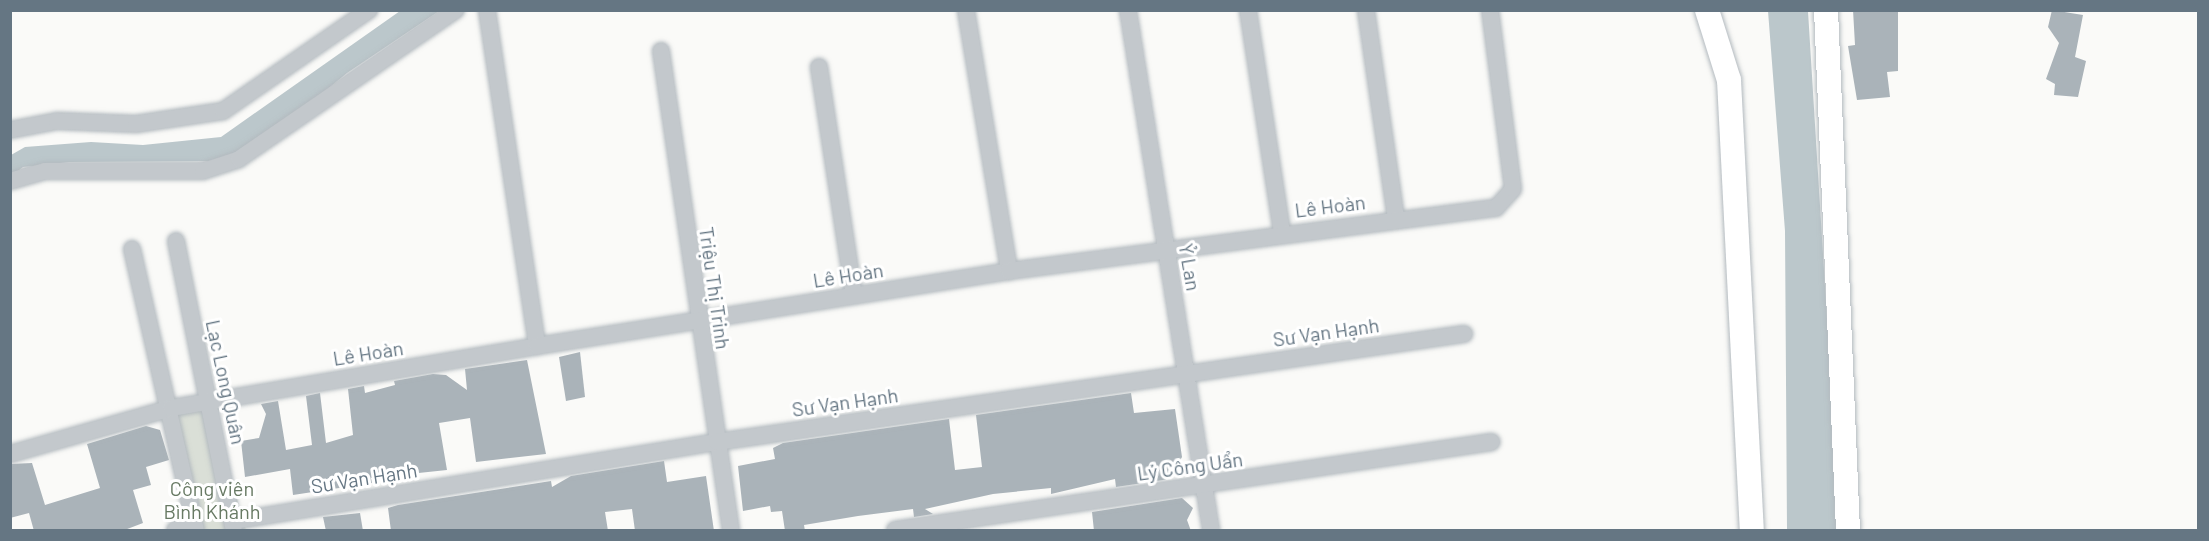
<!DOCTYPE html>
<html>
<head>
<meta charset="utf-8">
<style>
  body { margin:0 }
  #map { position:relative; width:2209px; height:541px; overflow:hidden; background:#fafaf8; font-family:Barlow,sans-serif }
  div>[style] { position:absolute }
  .green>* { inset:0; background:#dadfd7 }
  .water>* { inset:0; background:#bbc7cb }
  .building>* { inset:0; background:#aab3b9 }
  .roads { filter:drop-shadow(0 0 2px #b3babf) drop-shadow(0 0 2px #b3babf) }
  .street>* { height:16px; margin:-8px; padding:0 8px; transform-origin:8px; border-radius:8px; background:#c3c8cc }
  .secondary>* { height:24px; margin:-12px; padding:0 12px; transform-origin:12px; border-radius:12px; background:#fff }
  span { translate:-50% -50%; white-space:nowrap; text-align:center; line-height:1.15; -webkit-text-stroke:6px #fff; paint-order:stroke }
  .street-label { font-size:20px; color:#657683 }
  .park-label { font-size:20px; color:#687a64 }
  .frame { position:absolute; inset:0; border:12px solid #657683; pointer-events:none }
</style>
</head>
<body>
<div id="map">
  <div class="green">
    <div style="clip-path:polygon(209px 401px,246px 530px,193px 530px,171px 408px)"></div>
  </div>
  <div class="water">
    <div style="clip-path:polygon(400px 11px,439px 11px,347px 73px,276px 131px,222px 161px,69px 162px,23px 167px,11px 176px,11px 155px,25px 147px,91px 142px,143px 145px,221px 137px)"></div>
    <div style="clip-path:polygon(1768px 11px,1808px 11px,1840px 530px,1787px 530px,1785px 231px)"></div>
  </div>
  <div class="building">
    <div style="clip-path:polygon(1853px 10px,1898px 10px,1898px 71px,1887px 72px,1890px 97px,1857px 100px,1848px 46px,1855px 45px)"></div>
    <div style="clip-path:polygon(2052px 10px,2083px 15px,2075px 57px,2086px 61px,2078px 97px,2054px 95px,2055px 84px,2046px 79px,2059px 43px,2048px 27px)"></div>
    <div style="clip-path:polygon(580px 352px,585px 397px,566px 401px,559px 357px)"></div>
    <div style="clip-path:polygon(527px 360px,546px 454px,476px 462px,470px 418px,439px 423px,447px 470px,371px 478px,372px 483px,293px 495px,290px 469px,245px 477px,241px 441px,259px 438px,266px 414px,261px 404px,278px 401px,286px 450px,312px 445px,306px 396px,320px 393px,326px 443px,353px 435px,348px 389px,364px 386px,365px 393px,395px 385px,394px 381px,433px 374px,446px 375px,467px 390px,465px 369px)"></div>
    <div style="clip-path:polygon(1131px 393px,1134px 413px,1175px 409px,1182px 457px,1170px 479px,1116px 487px,1115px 479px,1051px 494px,1051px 488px,993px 494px,925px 509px,933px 514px,914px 517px,913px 509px,858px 516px,804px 525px,805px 531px,785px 531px,782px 511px,771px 512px,770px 506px,743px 511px,738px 466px,775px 459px,773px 448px,783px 443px,949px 419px,955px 470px,982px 467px,976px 415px)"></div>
    <div style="clip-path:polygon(146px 426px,160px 430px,169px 460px,146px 467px,151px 485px,133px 490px,143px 523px,122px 531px,34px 531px,29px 513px,10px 518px,10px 464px,32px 463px,45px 505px,100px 488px,87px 444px)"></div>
    <div style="clip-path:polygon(664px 461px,667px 482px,706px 476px,714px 531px,635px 531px,632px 509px,605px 512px,608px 531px,391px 531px,388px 508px,398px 505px,551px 481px,552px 487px,571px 476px)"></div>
    <div style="clip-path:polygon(1182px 498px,1193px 508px,1187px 520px,1191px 531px,1094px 531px,1092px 512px)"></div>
    <div style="clip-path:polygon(360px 513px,363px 531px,326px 531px,323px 517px)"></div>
  </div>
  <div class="roads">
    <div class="street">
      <div style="left:487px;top:10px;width:340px;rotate:81.5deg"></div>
      <div style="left:966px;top:10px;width:265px;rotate:80.6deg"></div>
      <div style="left:1128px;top:10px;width:527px;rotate:80.93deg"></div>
      <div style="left:1248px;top:10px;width:226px;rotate:81.3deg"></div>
      <div style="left:1366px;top:10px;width:211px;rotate:81.8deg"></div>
      <div style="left:661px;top:51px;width:484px;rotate:81.7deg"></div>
      <div style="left:819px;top:67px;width:231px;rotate:81.3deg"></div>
      <div style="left:10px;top:130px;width:48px;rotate:-10.8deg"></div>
      <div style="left:57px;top:121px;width:79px;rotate:2.2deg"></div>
      <div style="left:136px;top:124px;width:88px;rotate:-8.5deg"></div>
      <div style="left:223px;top:111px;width:178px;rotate:-34.7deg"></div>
      <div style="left:10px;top:181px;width:36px;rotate:-16deg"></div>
      <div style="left:45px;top:171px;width:158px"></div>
      <div style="left:203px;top:171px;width:38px;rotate:-18deg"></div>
      <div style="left:239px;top:159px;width:263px;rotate:-34.5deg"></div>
      <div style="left:176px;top:241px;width:295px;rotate:78.7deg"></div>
      <div style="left:132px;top:249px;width:288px;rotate:77.2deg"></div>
      <div style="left:10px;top:454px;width:167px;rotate:-15.9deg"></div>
      <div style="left:171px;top:408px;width:371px;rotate:-9.6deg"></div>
      <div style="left:537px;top:346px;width:478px;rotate:-9deg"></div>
      <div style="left:1009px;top:271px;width:491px;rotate:-7.4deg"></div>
      <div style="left:1496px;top:208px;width:25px;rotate:-48deg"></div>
      <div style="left:1513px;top:189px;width:180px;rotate:-97.3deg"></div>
      <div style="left:233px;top:521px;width:490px;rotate:-9.3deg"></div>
      <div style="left:717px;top:442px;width:755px;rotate:-8.23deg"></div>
      <div style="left:175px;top:530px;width:20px;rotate:-15deg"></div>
      <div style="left:895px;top:530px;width:603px;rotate:-8.39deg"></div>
    </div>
    <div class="secondary">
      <div style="left:1707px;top:10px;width:73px;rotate:72.6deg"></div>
      <div style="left:1729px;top:80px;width:451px;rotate:87.1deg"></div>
      <div style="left:1826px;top:10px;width:520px;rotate:87.58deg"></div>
    </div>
  </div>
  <div class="street-label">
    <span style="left:1330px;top:206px;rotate:-7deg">Lê Hoàn</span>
    <span style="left:1190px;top:267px;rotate:80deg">Ỷ Lan</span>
    <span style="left:848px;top:275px;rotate:-9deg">Lê Hoàn</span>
    <span style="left:715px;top:288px;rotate:82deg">Triệu Thị Trinh</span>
    <span style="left:1326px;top:332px;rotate:-8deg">Sư Vạn Hạnh</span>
    <span style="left:368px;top:353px;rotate:-9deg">Lê Hoàn</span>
    <span style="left:226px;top:382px;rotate:78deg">Lạc Long Quân</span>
    <span style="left:845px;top:402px;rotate:-8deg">Sư Vạn Hạnh</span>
    <span style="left:1190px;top:466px;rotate:-8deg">Lý Công Uẩn</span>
    <span style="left:364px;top:478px;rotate:-9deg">Sư Vạn Hạnh</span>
  </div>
  <div class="park-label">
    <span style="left:212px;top:500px">Công viên<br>Bình Khánh</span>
  </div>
  <div class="frame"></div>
</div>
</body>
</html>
